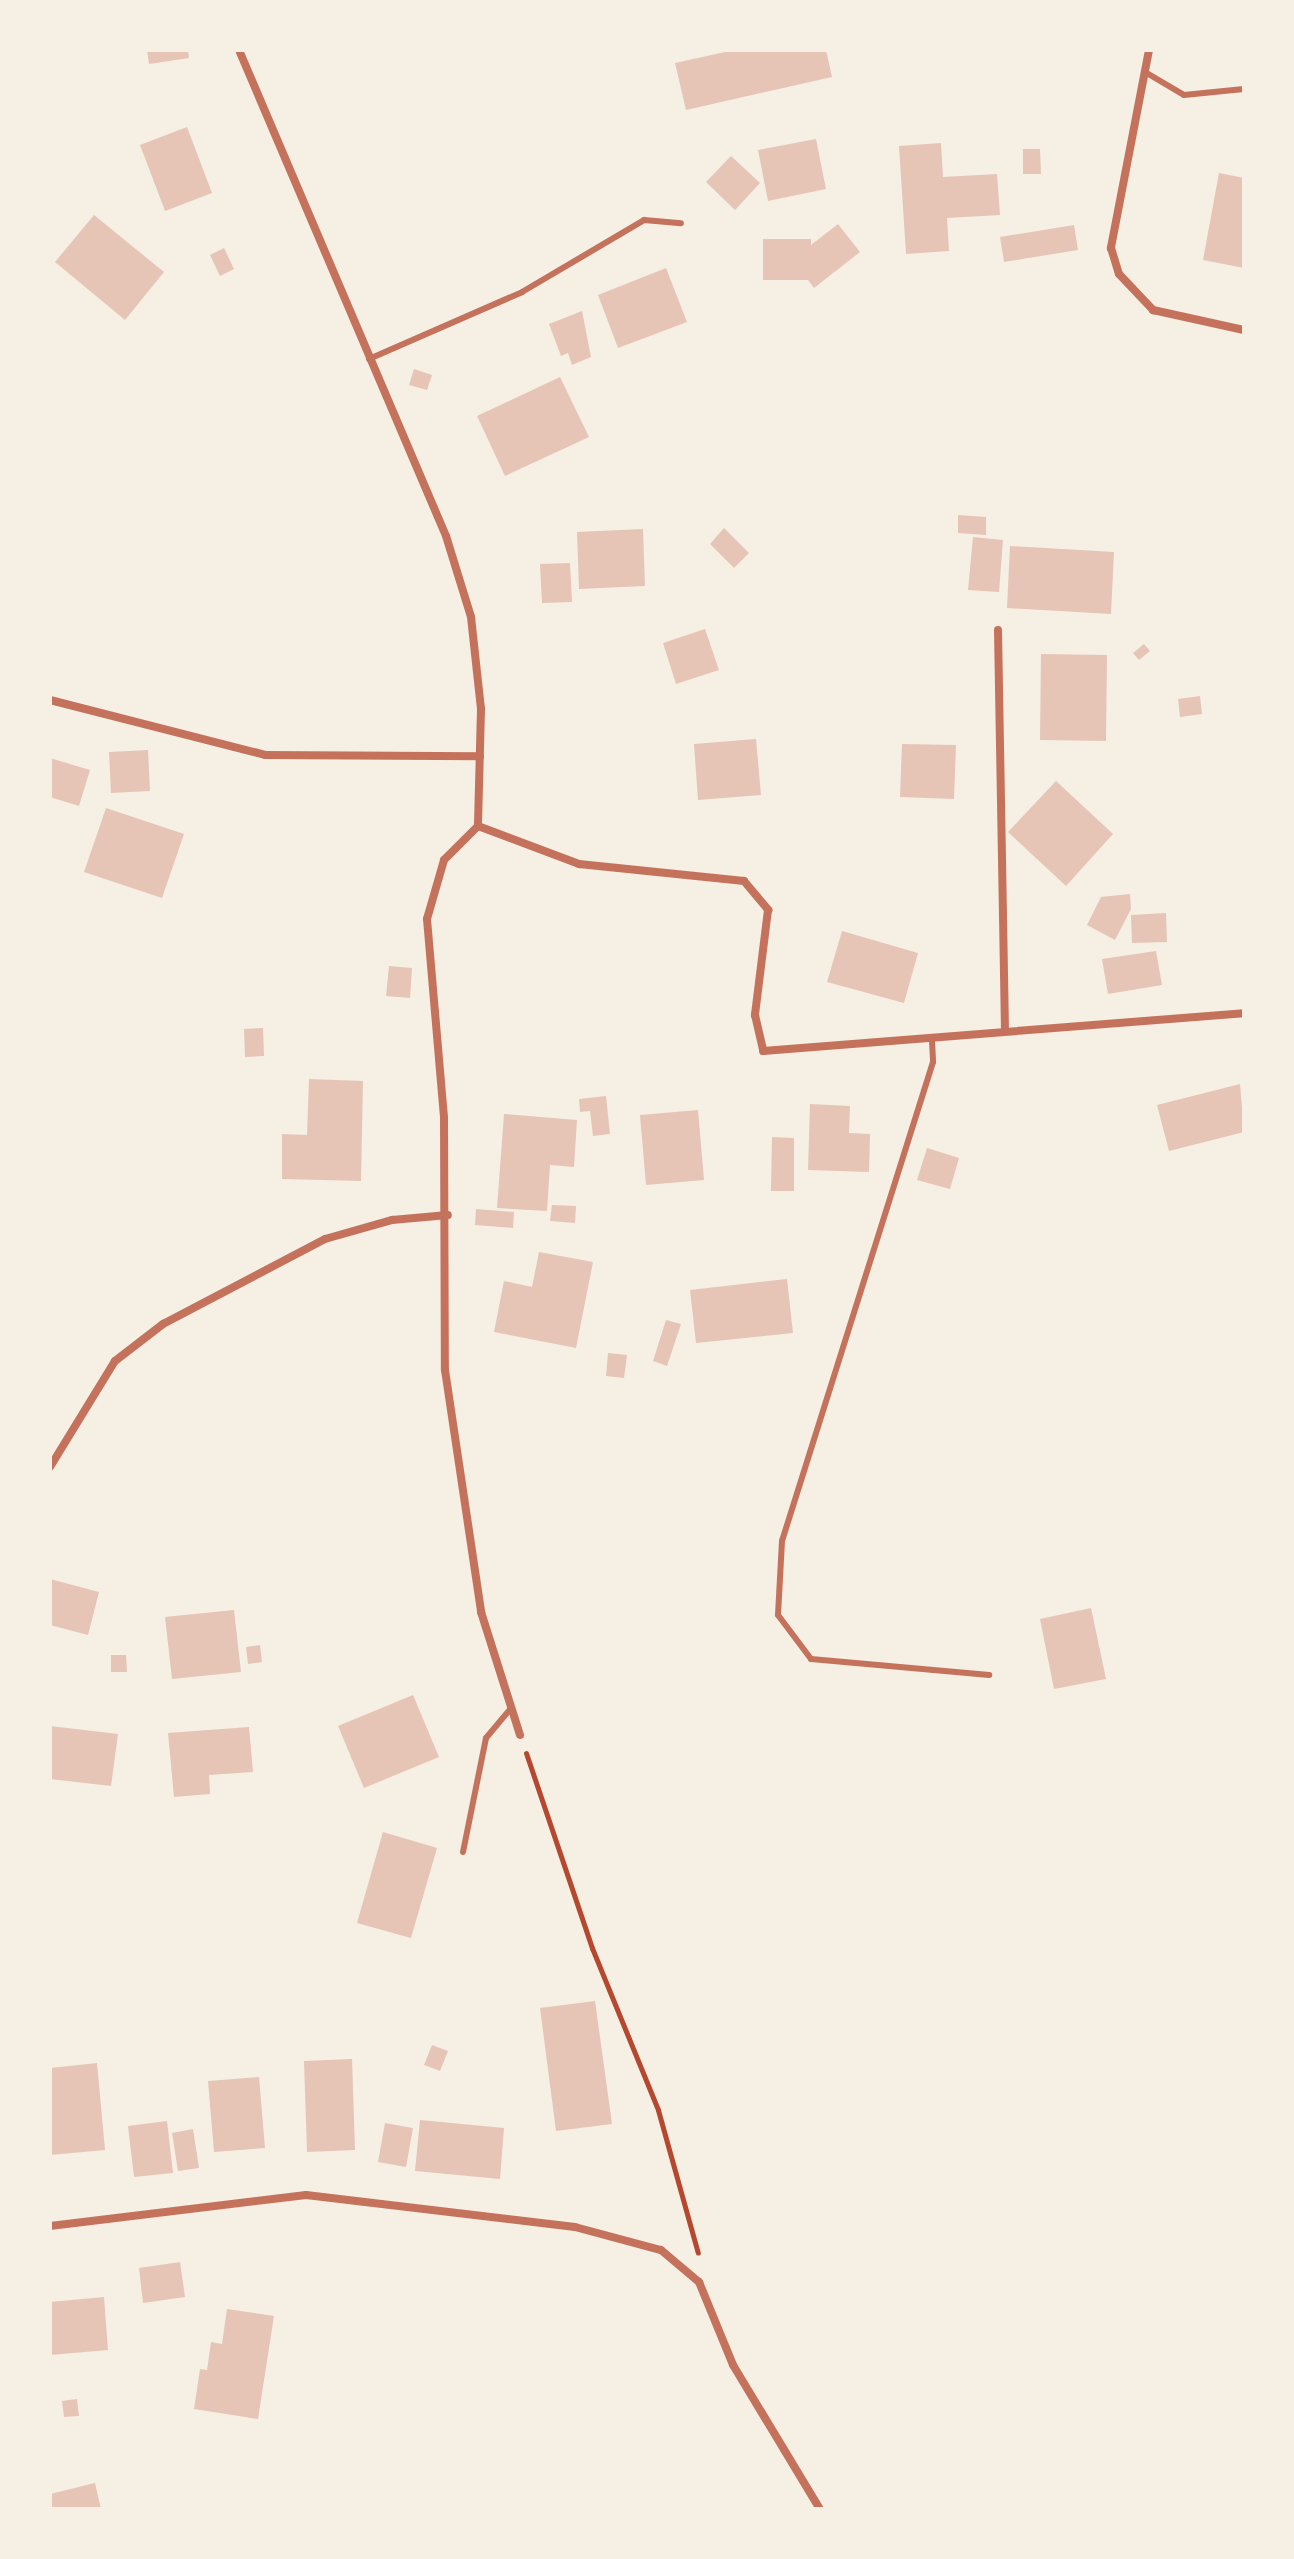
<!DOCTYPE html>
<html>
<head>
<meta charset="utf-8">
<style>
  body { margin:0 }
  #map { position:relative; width:1294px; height:2559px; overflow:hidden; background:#f6efe4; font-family:Overpass,sans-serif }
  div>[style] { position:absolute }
  .building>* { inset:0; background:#e6c5b7 }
  .path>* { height:5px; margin:-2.5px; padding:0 2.5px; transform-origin:2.5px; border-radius:2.5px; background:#b5482f }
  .service>* { height:6px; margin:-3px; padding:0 3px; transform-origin:3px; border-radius:3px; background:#c5725c }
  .minor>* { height:8px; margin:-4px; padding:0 4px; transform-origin:4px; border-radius:4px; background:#c5725c }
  span { translate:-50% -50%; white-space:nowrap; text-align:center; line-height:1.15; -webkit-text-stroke:8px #f6efe4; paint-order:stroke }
  .frame { position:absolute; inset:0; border:52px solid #f6efe4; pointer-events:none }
</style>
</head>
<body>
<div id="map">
  <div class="building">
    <div style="clip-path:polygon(147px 50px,188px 50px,189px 58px,149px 64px)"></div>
    <div style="clip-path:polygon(734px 50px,826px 50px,832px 77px,686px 110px,675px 63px)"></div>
    <div style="clip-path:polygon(187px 127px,212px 193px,165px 211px,140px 145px)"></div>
    <div style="clip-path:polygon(816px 139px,826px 189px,768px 201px,758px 150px)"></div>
    <div style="clip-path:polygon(941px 143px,943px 177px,997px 174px,1000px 215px,947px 218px,949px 251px,906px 254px,899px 146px)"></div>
    <div style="clip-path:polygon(1023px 149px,1040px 149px,1041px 174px,1023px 174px)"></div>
    <div style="clip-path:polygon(731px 156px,760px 183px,735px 210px,706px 182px)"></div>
    <div style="clip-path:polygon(1219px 173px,1244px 178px,1244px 268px,1203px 260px)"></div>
    <div style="clip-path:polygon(94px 215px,164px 272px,125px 320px,55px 262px)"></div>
    <div style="clip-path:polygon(838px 224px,860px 252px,814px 288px,808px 280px,763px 280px,763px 239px,811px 239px,811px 245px)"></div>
    <div style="clip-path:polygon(1074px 225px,1078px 250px,1004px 262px,1000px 237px)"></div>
    <div style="clip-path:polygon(224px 248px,234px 269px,220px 276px,210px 255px)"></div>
    <div style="clip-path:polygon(666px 268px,687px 322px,618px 348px,598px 295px)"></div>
    <div style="clip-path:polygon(582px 311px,591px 357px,572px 365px,568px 353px,561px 356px,549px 324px)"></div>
    <div style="clip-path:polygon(414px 369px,432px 375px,427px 390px,409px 385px)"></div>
    <div style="clip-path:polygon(560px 377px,589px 437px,505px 476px,477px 416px)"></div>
    <div style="clip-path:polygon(958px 515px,986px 517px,986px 535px,958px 533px)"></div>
    <div style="clip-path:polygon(724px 528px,749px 553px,734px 568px,710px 544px)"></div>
    <div style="clip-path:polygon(643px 529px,645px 586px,579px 589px,577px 532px)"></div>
    <div style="clip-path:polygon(973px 537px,1003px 540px,999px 592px,968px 590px)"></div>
    <div style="clip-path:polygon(1010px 546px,1114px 552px,1111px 614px,1007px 608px)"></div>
    <div style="clip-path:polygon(570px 563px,572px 602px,542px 603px,540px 564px)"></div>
    <div style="clip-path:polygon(705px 629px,719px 670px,676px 684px,663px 643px)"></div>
    <div style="clip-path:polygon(1144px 644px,1150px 651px,1139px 660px,1133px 653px)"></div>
    <div style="clip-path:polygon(1041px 654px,1107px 655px,1106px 741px,1040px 740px)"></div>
    <div style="clip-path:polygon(1200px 696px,1202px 714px,1180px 717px,1178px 699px)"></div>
    <div style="clip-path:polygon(756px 739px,761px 795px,698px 800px,694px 744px)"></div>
    <div style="clip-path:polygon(902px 744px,956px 745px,954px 799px,900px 797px)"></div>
    <div style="clip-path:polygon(148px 750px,150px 791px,111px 793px,109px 752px)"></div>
    <div style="clip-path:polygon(50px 758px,90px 770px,79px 806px,50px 797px)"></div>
    <div style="clip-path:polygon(1056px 781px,1113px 834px,1066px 886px,1008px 832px)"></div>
    <div style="clip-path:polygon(106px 808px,184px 834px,162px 898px,84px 872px)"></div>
    <div style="clip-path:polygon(1130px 894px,1131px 909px,1115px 940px,1087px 925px,1101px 897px)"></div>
    <div style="clip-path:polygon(1166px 913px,1167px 942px,1132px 943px,1131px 915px)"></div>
    <div style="clip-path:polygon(842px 931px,918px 953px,904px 1003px,827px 982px)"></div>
    <div style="clip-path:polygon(1156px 951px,1162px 985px,1108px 994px,1102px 959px)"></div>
    <div style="clip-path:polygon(389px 966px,412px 968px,410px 998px,386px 996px)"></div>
    <div style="clip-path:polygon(263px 1028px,264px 1056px,245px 1057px,244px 1029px)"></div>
    <div style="clip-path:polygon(309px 1079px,363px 1081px,361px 1181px,282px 1179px,282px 1134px,307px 1135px)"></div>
    <div style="clip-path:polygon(1240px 1084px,1244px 1132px,1169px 1151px,1157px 1105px)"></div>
    <div style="clip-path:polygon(606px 1096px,610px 1134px,593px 1136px,590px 1111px,580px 1112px,579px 1099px)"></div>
    <div style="clip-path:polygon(810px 1104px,850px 1106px,849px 1133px,870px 1134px,869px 1172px,808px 1170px)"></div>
    <div style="clip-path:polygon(698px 1110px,704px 1180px,646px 1185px,640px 1115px)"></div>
    <div style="clip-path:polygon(504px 1114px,577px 1120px,574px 1167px,550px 1165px,547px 1211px,497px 1208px)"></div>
    <div style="clip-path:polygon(772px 1137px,794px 1138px,794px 1191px,771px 1191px)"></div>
    <div style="clip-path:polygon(927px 1148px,959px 1158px,950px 1189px,917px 1180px)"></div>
    <div style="clip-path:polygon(552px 1205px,576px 1206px,575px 1223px,550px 1221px)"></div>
    <div style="clip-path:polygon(476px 1209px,514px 1212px,513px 1228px,475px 1225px)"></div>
    <div style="clip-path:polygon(539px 1252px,593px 1262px,576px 1348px,494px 1332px,504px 1281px,532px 1287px)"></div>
    <div style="clip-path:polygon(787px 1279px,793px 1333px,696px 1343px,690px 1290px)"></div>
    <div style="clip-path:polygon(666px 1320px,681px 1324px,667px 1366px,653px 1361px)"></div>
    <div style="clip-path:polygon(608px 1353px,627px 1355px,624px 1378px,606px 1376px)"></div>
    <div style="clip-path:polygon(50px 1579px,99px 1592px,88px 1635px,50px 1625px)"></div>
    <div style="clip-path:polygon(1091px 1608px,1106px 1679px,1054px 1689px,1040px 1619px)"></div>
    <div style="clip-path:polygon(234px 1610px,241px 1672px,172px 1679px,165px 1617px)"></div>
    <div style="clip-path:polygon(260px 1645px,262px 1662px,248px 1664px,246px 1647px)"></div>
    <div style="clip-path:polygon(111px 1655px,126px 1655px,127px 1672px,111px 1672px)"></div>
    <div style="clip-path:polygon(413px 1695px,439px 1757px,364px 1788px,338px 1726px)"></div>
    <div style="clip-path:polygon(50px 1726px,118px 1734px,111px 1786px,50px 1779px)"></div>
    <div style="clip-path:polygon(249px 1727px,253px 1772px,209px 1775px,210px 1794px,174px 1797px,168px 1733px)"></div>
    <div style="clip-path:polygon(383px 1832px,437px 1848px,411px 1938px,357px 1923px)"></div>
    <div style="clip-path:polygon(595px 2001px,612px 2124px,556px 2131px,540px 2008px)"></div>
    <div style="clip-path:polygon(432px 2045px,448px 2051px,440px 2071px,424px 2065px)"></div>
    <div style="clip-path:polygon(352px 2059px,355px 2150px,307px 2152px,304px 2061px)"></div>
    <div style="clip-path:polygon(97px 2063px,105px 2150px,50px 2155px,50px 2068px)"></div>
    <div style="clip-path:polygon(259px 2077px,265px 2148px,214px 2152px,208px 2081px)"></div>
    <div style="clip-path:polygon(420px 2120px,504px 2128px,500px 2179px,415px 2171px)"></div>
    <div style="clip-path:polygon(167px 2121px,173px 2173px,134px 2177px,128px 2126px)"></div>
    <div style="clip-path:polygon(385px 2123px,413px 2128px,406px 2167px,378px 2162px)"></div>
    <div style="clip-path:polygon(193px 2129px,199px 2168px,178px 2171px,172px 2133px)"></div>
    <div style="clip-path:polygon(180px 2262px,185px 2297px,143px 2303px,139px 2268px)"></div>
    <div style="clip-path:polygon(104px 2297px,108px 2350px,50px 2355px,50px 2302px)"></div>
    <div style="clip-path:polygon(227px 2309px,274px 2316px,258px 2419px,194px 2409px,200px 2369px,207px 2370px,211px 2342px,222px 2344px)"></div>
    <div style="clip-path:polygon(77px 2399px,79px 2416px,64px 2417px,62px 2401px)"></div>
    <div style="clip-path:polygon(95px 2483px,101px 2509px,50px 2509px,50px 2494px)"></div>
  </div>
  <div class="path">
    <div style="left:526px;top:1753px;width:206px;rotate:71.3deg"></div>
    <div style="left:592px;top:1948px;width:175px;rotate:67.8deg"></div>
    <div style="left:658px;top:2110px;width:148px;rotate:74.4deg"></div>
  </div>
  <div class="service">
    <div style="left:1145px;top:72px;width:45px;rotate:30.5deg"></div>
    <div style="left:1184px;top:95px;width:60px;rotate:-5.7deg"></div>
    <div style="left:369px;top:359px;width:167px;rotate:-23.6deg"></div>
    <div style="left:522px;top:292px;width:142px;rotate:-30.5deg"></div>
    <div style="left:644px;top:220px;width:37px;rotate:5deg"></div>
    <div style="left:932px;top:1041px;width:21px;rotate:87deg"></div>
    <div style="left:933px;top:1062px;width:502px;rotate:107.5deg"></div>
    <div style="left:782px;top:1541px;width:74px;rotate:93.1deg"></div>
    <div style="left:778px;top:1615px;width:55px;rotate:53.1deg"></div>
    <div style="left:811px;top:1659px;width:179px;rotate:5.1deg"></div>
    <div style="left:463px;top:1852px;width:116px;rotate:-78.6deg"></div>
    <div style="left:486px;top:1738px;width:38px;rotate:-50deg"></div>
  </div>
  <div class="minor">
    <div style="left:239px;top:50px;width:528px;rotate:66.93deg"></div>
    <div style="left:446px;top:536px;width:85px;rotate:72.8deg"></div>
    <div style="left:471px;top:617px;width:93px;rotate:83.8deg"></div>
    <div style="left:481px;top:709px;width:117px;rotate:91.5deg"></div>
    <div style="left:478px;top:826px;width:48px;rotate:135deg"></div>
    <div style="left:444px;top:860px;width:61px;rotate:106.1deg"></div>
    <div style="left:427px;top:919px;width:200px;rotate:85.1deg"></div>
    <div style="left:444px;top:1118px;width:252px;rotate:89.8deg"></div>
    <div style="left:445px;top:1370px;width:245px;rotate:81.5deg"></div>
    <div style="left:481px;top:1612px;width:129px;rotate:72.4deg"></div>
    <div style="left:1149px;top:50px;width:202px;rotate:100.9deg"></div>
    <div style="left:1111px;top:248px;width:27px;rotate:73deg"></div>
    <div style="left:1119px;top:274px;width:50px;rotate:46.6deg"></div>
    <div style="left:1153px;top:310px;width:93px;rotate:12.4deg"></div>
    <div style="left:998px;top:630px;width:399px;rotate:89deg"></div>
    <div style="left:50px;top:700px;width:222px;rotate:14.3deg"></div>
    <div style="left:265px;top:755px;width:215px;rotate:0.3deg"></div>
    <div style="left:478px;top:826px;width:108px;rotate:20.6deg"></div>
    <div style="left:579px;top:864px;width:166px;rotate:5.9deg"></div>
    <div style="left:744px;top:881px;width:38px;rotate:50deg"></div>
    <div style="left:768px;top:910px;width:106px;rotate:97.1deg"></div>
    <div style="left:755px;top:1015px;width:37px;rotate:77deg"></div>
    <div style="left:763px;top:1051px;width:482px;rotate:-4.5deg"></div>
    <div style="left:50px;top:1467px;width:124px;rotate:-58.5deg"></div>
    <div style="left:115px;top:1361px;width:61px;rotate:-37.6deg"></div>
    <div style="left:163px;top:1324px;width:183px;rotate:-27.7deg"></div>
    <div style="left:325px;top:1239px;width:70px;rotate:-15.8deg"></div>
    <div style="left:392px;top:1220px;width:56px;rotate:-5.1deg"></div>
    <div style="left:50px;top:2226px;width:258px;rotate:-6.9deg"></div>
    <div style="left:306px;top:2195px;width:271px;rotate:6.8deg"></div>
    <div style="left:575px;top:2227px;width:89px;rotate:15deg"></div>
    <div style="left:661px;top:2250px;width:50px;rotate:40.1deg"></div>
    <div style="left:699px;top:2282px;width:90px;rotate:67.7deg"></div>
    <div style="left:733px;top:2365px;width:168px;rotate:58.9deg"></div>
  </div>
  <div class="frame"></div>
</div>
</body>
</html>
